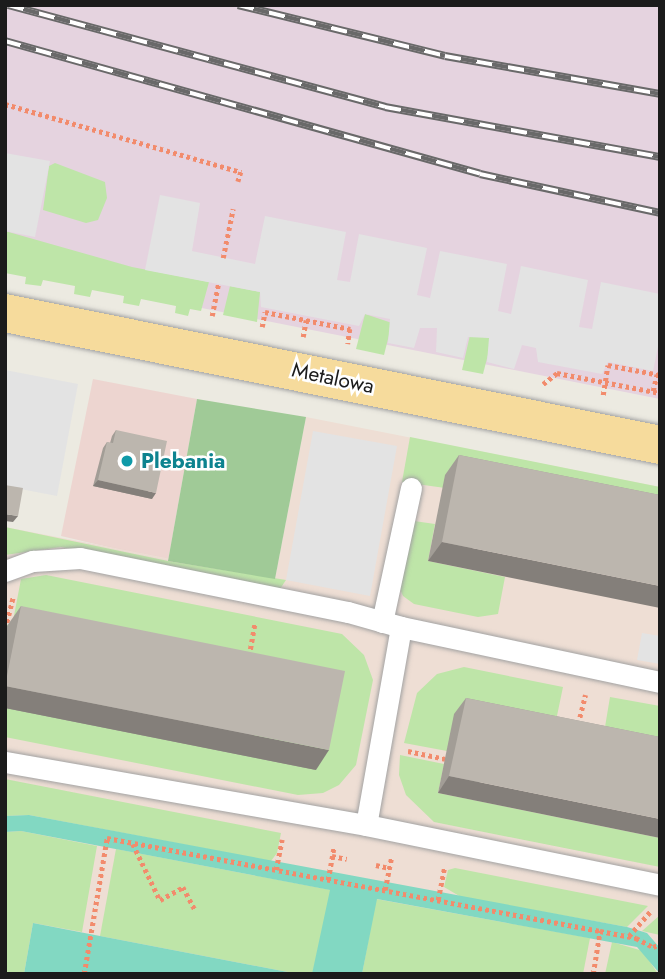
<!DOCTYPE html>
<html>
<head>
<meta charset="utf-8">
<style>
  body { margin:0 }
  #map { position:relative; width:665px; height:979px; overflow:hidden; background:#eceae1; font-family:Jost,sans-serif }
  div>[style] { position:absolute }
  .commercial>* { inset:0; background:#edd5d0 }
  .industrial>* { inset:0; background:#e5d3df }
  .military>* { inset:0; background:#eeded4 }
  .grass>* { inset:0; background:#bee5a8 }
  .forest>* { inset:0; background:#a0ca97 }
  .pitch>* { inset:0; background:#82d8c2 }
  .parking>* { inset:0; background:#e3e3e3 }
  .path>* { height:4.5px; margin-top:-2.25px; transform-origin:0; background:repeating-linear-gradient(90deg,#f28b6c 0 3.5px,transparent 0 7px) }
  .roads { filter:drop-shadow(0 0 2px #a2a2a2) drop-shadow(0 0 2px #a2a2a2) }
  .lane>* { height:21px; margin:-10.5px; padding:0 10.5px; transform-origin:10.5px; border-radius:10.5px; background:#fff }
  .primary>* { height:38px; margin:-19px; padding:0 19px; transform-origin:19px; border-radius:19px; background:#f6db9c }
  .rail>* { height:8px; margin-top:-4px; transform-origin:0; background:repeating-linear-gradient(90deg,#fff 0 16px,#696969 0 32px); box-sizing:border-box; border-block:2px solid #696969 }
  .wall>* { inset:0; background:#a29d96 }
  .shaded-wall>* { inset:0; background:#847f7a }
  .building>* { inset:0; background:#bcb6ae }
  .dots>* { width:19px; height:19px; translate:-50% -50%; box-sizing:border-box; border:4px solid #fff; border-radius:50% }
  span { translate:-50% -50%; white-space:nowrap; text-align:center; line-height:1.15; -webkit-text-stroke:5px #fff; paint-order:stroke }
  .street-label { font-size:21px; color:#1b1b1b }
  .culture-label { font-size:21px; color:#0d838f; font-weight:700 }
  .left { translate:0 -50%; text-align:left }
  .frame { position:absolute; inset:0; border:7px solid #1b1b1b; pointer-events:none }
</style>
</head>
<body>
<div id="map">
  <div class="commercial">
    <div style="clip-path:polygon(93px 379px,197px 399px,168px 561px,61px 536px)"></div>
  </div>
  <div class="industrial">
    <div style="clip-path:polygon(5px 5px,660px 5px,660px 399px,5px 269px)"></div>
  </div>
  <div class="military">
    <div style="clip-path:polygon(306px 417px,660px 487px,660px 974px,5px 974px,5px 527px,275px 579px)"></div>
  </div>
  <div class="grass">
    <div style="clip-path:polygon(55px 163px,105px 182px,107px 198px,98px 220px,86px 223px,43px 210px,49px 166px)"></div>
    <div style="clip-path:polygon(5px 231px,132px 267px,209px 282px,201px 311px,190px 309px,188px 316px,175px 313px,176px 306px,141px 299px,139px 306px,123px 303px,124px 296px,92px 290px,90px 297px,74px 294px,75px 286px,43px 280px,41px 286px,25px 284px,26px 277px,5px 273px)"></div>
    <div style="clip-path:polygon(230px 286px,260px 292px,257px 322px,223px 315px)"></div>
    <div style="clip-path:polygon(365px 314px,392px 323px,384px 355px,356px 349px)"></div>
    <div style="clip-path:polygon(470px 335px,489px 338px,491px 343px,483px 374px,462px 370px)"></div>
    <div style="clip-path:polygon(410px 437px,660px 487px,660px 518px,402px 482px)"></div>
    <div style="clip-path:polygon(414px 521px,435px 524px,428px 561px,505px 577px,498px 614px,478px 617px,414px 604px,403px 596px,400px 589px)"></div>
    <div style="clip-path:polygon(5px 527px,168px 561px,286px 580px,280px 589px,61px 547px,5px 555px)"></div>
    <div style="clip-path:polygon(46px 575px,342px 634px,364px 655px,373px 680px,356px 765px,339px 785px,323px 793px,298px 795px,5px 737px,5px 624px,12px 626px,21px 579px)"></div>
    <div style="clip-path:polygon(464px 667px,563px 687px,553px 735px,455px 714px,447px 751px,404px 743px,417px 693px,437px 674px)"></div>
    <div style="clip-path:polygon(610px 697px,660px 706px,660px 756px,602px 745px)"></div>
    <div style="clip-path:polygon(400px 755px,444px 764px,438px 793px,660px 838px,660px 867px,434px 822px,406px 795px,399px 775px)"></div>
    <div style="clip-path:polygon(5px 779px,281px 833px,277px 853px,271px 861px,29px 815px,5px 816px)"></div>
    <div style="clip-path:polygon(21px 831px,97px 846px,82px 932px,33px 923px,24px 974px,5px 974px,5px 832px)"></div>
    <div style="clip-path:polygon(116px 849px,331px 890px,313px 972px,298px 974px,100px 936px)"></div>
    <div style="clip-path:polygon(455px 868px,648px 906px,627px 927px,461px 897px,444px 887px,448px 870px)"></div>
    <div style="clip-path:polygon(376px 899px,590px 938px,583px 974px,362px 974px)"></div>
    <div style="clip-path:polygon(660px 915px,660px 935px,642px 931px)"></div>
    <div style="clip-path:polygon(612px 942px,643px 951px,658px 974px,605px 974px)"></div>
  </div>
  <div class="forest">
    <div style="clip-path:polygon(197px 399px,306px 417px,275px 579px,168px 561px)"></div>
  </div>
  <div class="pitch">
    <div style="clip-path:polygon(29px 815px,627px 927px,647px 933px,660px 948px,660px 974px,637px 947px,377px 899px,362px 974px,312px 974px,330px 890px,21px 831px,5px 832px,5px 816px)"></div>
    <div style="clip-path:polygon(33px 923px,100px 936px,298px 974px,24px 974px)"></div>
  </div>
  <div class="parking">
    <div style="clip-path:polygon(5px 153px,50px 161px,35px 237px,5px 231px)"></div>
    <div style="clip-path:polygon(160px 195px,200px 203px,192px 251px,255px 264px,265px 216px,346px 232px,337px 280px,350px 282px,359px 234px,427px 248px,417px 295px,430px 298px,440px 251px,507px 264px,498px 311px,511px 314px,521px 266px,588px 280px,579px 327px,592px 329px,601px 282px,660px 294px,660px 337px,653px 371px,608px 362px,602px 374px,538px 362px,536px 348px,522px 345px,514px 369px,487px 362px,489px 338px,468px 337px,463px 358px,436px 352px,437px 328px,420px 328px,414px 348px,388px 343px,390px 319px,365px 314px,359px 326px,261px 307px,260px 292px,145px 270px)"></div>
    <div style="clip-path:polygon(5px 370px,78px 384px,57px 496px,5px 486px)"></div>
    <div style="clip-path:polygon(313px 431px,397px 446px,370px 596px,286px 580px)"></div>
    <div style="clip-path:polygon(642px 633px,660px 636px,660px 664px,637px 660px)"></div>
  </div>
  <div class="path">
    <div style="left:5px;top:104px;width:246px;rotate:16.1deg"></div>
    <div style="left:241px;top:172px;width:10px;rotate:107deg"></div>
    <div style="left:223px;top:258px;width:50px;rotate:-78.5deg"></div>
    <div style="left:212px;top:316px;width:33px;rotate:-79deg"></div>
    <div style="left:262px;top:327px;width:15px;rotate:-79deg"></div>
    <div style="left:265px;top:312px;width:87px;rotate:11.3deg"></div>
    <div style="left:350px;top:329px;width:15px;rotate:98deg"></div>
    <div style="left:303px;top:337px;width:17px;rotate:-80deg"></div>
    <div style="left:543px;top:384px;width:18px;rotate:-38deg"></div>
    <div style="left:557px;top:373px;width:105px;rotate:11deg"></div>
    <div style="left:653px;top:391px;width:17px;rotate:-77deg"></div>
    <div style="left:603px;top:395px;width:30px;rotate:-81deg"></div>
    <div style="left:608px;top:365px;width:53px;rotate:10.9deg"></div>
    <div style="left:5px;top:629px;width:33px;rotate:-76deg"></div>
    <div style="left:249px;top:656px;width:34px;rotate:-80deg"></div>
    <div style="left:578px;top:724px;width:30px;rotate:-76deg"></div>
    <div style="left:408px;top:751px;width:38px;rotate:12deg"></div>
    <div style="left:133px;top:844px;width:62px;rotate:64.3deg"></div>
    <div style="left:160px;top:900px;width:26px;rotate:-29deg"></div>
    <div style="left:183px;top:887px;width:26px;rotate:62deg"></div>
    <div style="left:332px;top:856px;width:15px;rotate:11deg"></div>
    <div style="left:376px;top:865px;width:13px;rotate:13deg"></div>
    <div style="left:276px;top:870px;width:31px;rotate:-79deg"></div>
    <div style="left:328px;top:880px;width:34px;rotate:-80deg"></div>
    <div style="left:385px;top:890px;width:33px;rotate:-79deg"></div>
    <div style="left:438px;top:900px;width:32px;rotate:-79deg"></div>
    <div style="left:629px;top:936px;width:32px;rotate:-49deg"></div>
    <div style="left:84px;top:974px;width:138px;rotate:-80.4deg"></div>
    <div style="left:107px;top:838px;width:502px;rotate:10.68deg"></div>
    <div style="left:593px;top:974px;width:44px;rotate:-80.8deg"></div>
    <div style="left:600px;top:931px;width:37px;rotate:11deg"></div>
    <div style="left:636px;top:938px;width:19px;rotate:28deg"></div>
    <div style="left:653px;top:947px;width:8px;rotate:-23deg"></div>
  </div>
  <div class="roads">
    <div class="lane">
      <div style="left:5px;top:571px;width:30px;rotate:-20deg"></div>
      <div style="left:33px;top:561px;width:47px;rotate:-3.7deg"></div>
      <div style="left:80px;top:558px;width:273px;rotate:11.4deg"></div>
      <div style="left:348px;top:612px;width:55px;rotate:15.8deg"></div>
      <div style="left:401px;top:627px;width:201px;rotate:100deg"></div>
      <div style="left:382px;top:622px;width:137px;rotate:-77.8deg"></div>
      <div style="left:401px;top:627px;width:265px;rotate:12deg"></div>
      <div style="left:5px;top:762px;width:366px;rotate:9.9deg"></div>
      <div style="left:366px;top:825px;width:300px;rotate:11.5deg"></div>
    </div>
    <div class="primary">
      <div style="left:5px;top:313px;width:668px;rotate:11.39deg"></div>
    </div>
  </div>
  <div class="rail">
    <div style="left:8px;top:5px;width:391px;rotate:15.1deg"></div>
    <div style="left:385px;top:107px;width:280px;rotate:10.3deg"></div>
    <div style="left:238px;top:5px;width:213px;rotate:13.8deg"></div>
    <div style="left:445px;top:56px;width:218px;rotate:10deg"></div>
    <div style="left:5px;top:41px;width:493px;rotate:15.6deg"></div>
    <div style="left:480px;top:174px;width:184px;rotate:12.2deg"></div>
  </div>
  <div class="wall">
    <div style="clip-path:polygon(116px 430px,152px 499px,93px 486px,103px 448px,107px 442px,110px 443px,112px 436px)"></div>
    <div style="clip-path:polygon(459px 455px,660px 495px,428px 561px,445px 475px)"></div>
    <div style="clip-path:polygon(21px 606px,316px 770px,5px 708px,5px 636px,7px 626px)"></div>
    <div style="clip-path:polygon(466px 698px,660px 737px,438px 793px,454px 714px)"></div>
  </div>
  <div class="shaded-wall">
    <div style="clip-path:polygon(98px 480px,156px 493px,152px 499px,93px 486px)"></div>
    <div style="clip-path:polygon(5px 514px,18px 516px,13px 522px,5px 521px)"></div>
    <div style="clip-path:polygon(442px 542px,660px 586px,660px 608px,428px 561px)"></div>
    <div style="clip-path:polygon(5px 686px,329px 750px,316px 770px,5px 708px)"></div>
    <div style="clip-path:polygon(449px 776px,660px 819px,660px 838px,438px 793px)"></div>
  </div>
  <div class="building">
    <div style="clip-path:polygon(116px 430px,167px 441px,156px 493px,98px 480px,107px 442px,113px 443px)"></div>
    <div style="clip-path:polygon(459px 455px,660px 495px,660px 586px,442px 542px)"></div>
    <div style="clip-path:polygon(5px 485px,23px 488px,18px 516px,5px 514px)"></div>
    <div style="clip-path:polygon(21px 606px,345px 671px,329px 750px,5px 686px)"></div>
    <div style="clip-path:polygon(466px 698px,660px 737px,660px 819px,449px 776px)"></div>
  </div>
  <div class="dots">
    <div style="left:127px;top:461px;background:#0f9aa8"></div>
  </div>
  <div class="street-label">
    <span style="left:333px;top:378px;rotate:12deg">Metalowa</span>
  </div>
  <div class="culture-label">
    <span class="left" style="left:141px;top:461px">Plebania</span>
  </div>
  <div class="frame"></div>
</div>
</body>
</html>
